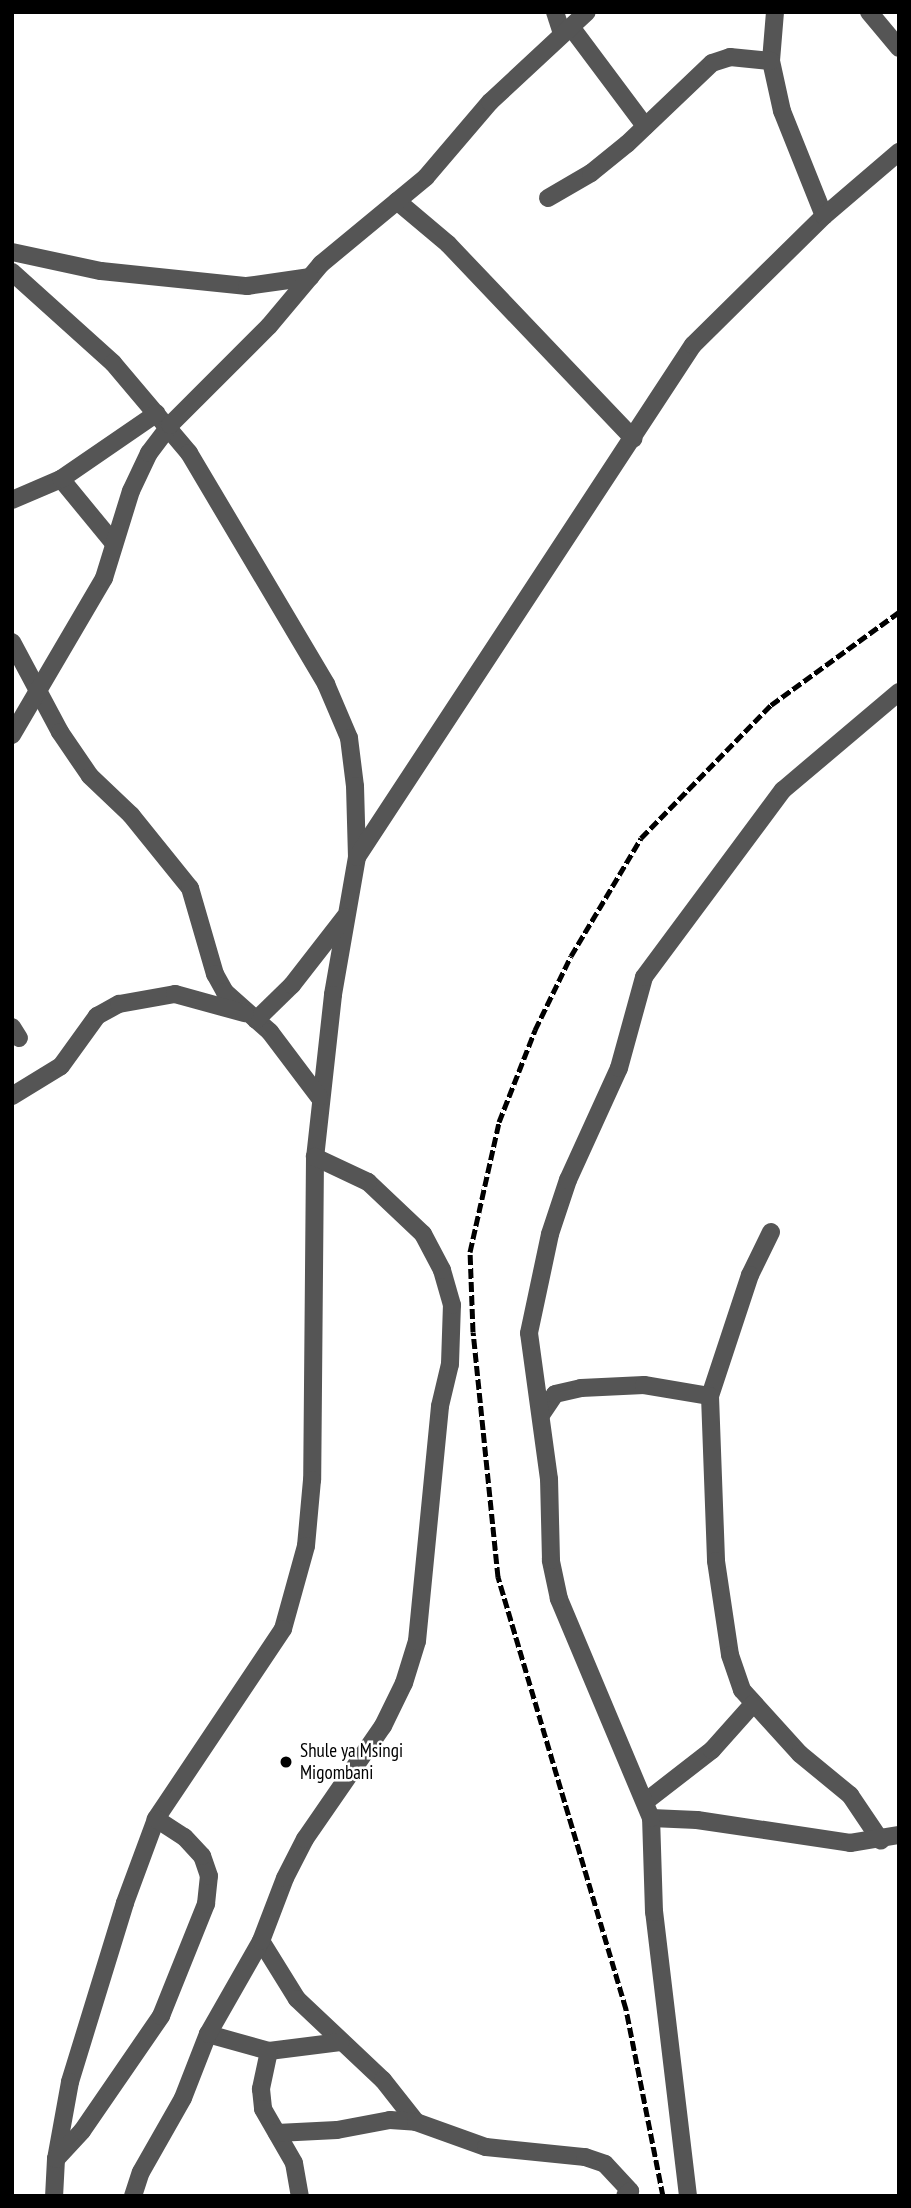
<!DOCTYPE html>
<html>
<head>
<meta charset="utf-8">
<style>
  body { margin:0 }
  #map { position:relative; width:911px; height:2208px; overflow:hidden; background:#fff; font-family:"PT Sans Narrow",sans-serif }
  div>[style] { position:absolute }
  .minor>* { height:18px; margin:-9px; padding:0 9px; transform-origin:9px; border-radius:9px; background:#555 }
  .rail>* { height:5px; margin-top:-2.5px; transform-origin:0; background:repeating-linear-gradient(90deg,#000 0 10px,transparent 0 13.5px) }
  .dots>* { width:19px; height:19px; translate:-50% -50%; box-sizing:border-box; border:4px solid #fff; border-radius:50% }
  span { translate:-50% -50%; white-space:nowrap; text-align:center; line-height:1.15; -webkit-text-stroke:5px #fff; paint-order:stroke }
  .poi-label { font-size:19px; color:#000 }
  .left { translate:0 -50%; text-align:left }
  .frame { position:absolute; inset:0; border:14px solid #000; pointer-events:none }
</style>
</head>
<body>
<div id="map">
  <div class="minor">
    <div style="left:555px;top:12px;width:23px;rotate:72deg"></div>
    <div style="left:775px;top:12px;width:49px;rotate:94.7deg"></div>
    <div style="left:771px;top:61px;width:51px;rotate:77.6deg"></div>
    <div style="left:782px;top:111px;width:113px;rotate:68.2deg"></div>
    <div style="left:869px;top:12px;width:47px;rotate:50.2deg"></div>
    <div style="left:571px;top:27px;width:124px;rotate:53.2deg"></div>
    <div style="left:548px;top:198px;width:50px;rotate:-30.2deg"></div>
    <div style="left:591px;top:173px;width:46px;rotate:-38.9deg"></div>
    <div style="left:627px;top:144px;width:117px;rotate:-43.6deg"></div>
    <div style="left:712px;top:63px;width:19px;rotate:-18deg"></div>
    <div style="left:730px;top:57px;width:41px;rotate:5.6deg"></div>
    <div style="left:397px;top:201px;width:67px;rotate:40.1deg"></div>
    <div style="left:448px;top:244px;width:269px;rotate:46.4deg"></div>
    <div style="left:12px;top:252px;width:91px;rotate:12.1deg"></div>
    <div style="left:101px;top:271px;width:147px;rotate:5.9deg"></div>
    <div style="left:247px;top:286px;width:64px;rotate:-8.1deg"></div>
    <div style="left:12px;top:272px;width:136px;rotate:42deg"></div>
    <div style="left:113px;top:363px;width:118px;rotate:49.8deg"></div>
    <div style="left:189px;top:453px;width:269px;rotate:59.3deg"></div>
    <div style="left:326px;top:684px;width:59px;rotate:66.9deg"></div>
    <div style="left:349px;top:738px;width:48px;rotate:82.9deg"></div>
    <div style="left:355px;top:786px;width:71px;rotate:88.4deg"></div>
    <div style="left:357px;top:857px;width:140px;rotate:99.9deg"></div>
    <div style="left:333px;top:995px;width:163px;rotate:96.3deg"></div>
    <div style="left:315px;top:1157px;width:323px;rotate:90.5deg"></div>
    <div style="left:312px;top:1480px;width:66px;rotate:95.2deg"></div>
    <div style="left:306px;top:1546px;width:86px;rotate:105.5deg"></div>
    <div style="left:283px;top:1629px;width:229px;rotate:123.8deg"></div>
    <div style="left:156px;top:1819px;width:90px;rotate:110.3deg"></div>
    <div style="left:125px;top:1903px;width:187px;rotate:107.1deg"></div>
    <div style="left:70px;top:2082px;width:78px;rotate:100.3deg"></div>
    <div style="left:56px;top:2159px;width:37px;rotate:93deg"></div>
    <div style="left:61px;top:479px;width:80px;rotate:50.6deg"></div>
    <div style="left:12px;top:500px;width:53px;rotate:-23.2deg"></div>
    <div style="left:61px;top:479px;width:116px;rotate:-34.5deg"></div>
    <div style="left:12px;top:642px;width:102px;rotate:61.9deg"></div>
    <div style="left:60px;top:732px;width:53px;rotate:55.7deg"></div>
    <div style="left:90px;top:776px;width:57px;rotate:43.6deg"></div>
    <div style="left:131px;top:815px;width:94px;rotate:51.1deg"></div>
    <div style="left:190px;top:888px;width:90px;rotate:73.8deg"></div>
    <div style="left:215px;top:974px;width:21px;rotate:61deg"></div>
    <div style="left:225px;top:992px;width:60px;rotate:41.6deg"></div>
    <div style="left:270px;top:1032px;width:81px;rotate:53deg"></div>
    <div style="left:12px;top:735px;width:182px;rotate:-59.6deg"></div>
    <div style="left:104px;top:578px;width:91px;rotate:-72.8deg"></div>
    <div style="left:131px;top:491px;width:42px;rotate:-64.7deg"></div>
    <div style="left:149px;top:453px;width:35px;rotate:-53deg"></div>
    <div style="left:170px;top:425px;width:140px;rotate:-45deg"></div>
    <div style="left:269px;top:326px;width:81px;rotate:-50deg"></div>
    <div style="left:321px;top:264px;width:136px;rotate:-39.6deg"></div>
    <div style="left:426px;top:177px;width:99px;rotate:-49.5deg"></div>
    <div style="left:490px;top:102px;width:132px;rotate:-42.9deg"></div>
    <div style="left:357px;top:857px;width:612px;rotate:-56.73deg"></div>
    <div style="left:693px;top:345px;width:184px;rotate:-44.6deg"></div>
    <div style="left:824px;top:216px;width:99px;rotate:-40.5deg"></div>
    <div style="left:256px;top:1020px;width:50px;rotate:-44.2deg"></div>
    <div style="left:292px;top:985px;width:86px;rotate:-52.1deg"></div>
    <div style="left:12px;top:1027px;width:13px;rotate:58deg"></div>
    <div style="left:12px;top:1096px;width:57px;rotate:-31.5deg"></div>
    <div style="left:61px;top:1066px;width:62px;rotate:-54.2deg"></div>
    <div style="left:97px;top:1016px;width:25px;rotate:-29deg"></div>
    <div style="left:119px;top:1004px;width:57px;rotate:-10.1deg"></div>
    <div style="left:175px;top:994px;width:72px;rotate:15.4deg"></div>
    <div style="left:771px;top:1232px;width:48px;rotate:116deg"></div>
    <div style="left:750px;top:1275px;width:127px;rotate:108.3deg"></div>
    <div style="left:710px;top:1396px;width:165px;rotate:87.9deg"></div>
    <div style="left:716px;top:1561px;width:95px;rotate:81.5deg"></div>
    <div style="left:730px;top:1655px;width:37px;rotate:71deg"></div>
    <div style="left:742px;top:1690px;width:86px;rotate:47.8deg"></div>
    <div style="left:800px;top:1754px;width:65px;rotate:39.4deg"></div>
    <div style="left:850px;top:1795px;width:55px;rotate:56deg"></div>
    <div style="left:541px;top:1415px;width:25px;rotate:-56deg"></div>
    <div style="left:555px;top:1394px;width:27px;rotate:-13deg"></div>
    <div style="left:581px;top:1388px;width:63px;rotate:-2.7deg"></div>
    <div style="left:644px;top:1385px;width:67px;rotate:9.5deg"></div>
    <div style="left:645px;top:1802px;width:85px;rotate:-37.8deg"></div>
    <div style="left:712px;top:1750px;width:62px;rotate:-48.3deg"></div>
    <div style="left:651px;top:1818px;width:46px;rotate:2.5deg"></div>
    <div style="left:697px;top:1820px;width:155px;rotate:8.5deg"></div>
    <div style="left:850px;top:1843px;width:50px;rotate:-9.3deg"></div>
    <div style="left:261px;top:1941px;width:68px;rotate:58.2deg"></div>
    <div style="left:297px;top:1999px;width:118px;rotate:43.3deg"></div>
    <div style="left:383px;top:2080px;width:53px;rotate:51.8deg"></div>
    <div style="left:208px;top:2034px;width:63px;rotate:15.6deg"></div>
    <div style="left:269px;top:2051px;width:72px;rotate:-7.2deg"></div>
    <div style="left:269px;top:2051px;width:39px;rotate:102deg"></div>
    <div style="left:261px;top:2089px;width:20px;rotate:84deg"></div>
    <div style="left:263px;top:2109px;width:62px;rotate:60.1deg"></div>
    <div style="left:294px;top:2163px;width:34px;rotate:80deg"></div>
    <div style="left:277px;top:2133px;width:60px;rotate:-2.9deg"></div>
    <div style="left:337px;top:2130px;width:54px;rotate:-10.7deg"></div>
    <div style="left:390px;top:2120px;width:26px;rotate:4deg"></div>
    <div style="left:416px;top:2122px;width:74px;rotate:19.7deg"></div>
    <div style="left:486px;top:2147px;width:100px;rotate:5.8deg"></div>
    <div style="left:585px;top:2157px;width:21px;rotate:19deg"></div>
    <div style="left:605px;top:2164px;width:37px;rotate:47deg"></div>
    <div style="left:630px;top:2191px;width:7px;rotate:135deg"></div>
    <div style="left:56px;top:2159px;width:38px;rotate:-47deg"></div>
    <div style="left:82px;top:2131px;width:140px;rotate:-55.5deg"></div>
    <div style="left:161px;top:2016px;width:121px;rotate:-68.1deg"></div>
    <div style="left:206px;top:1904px;width:28px;rotate:-84deg"></div>
    <div style="left:209px;top:1876px;width:21px;rotate:-109deg"></div>
    <div style="left:202px;top:1856px;width:26px;rotate:-133deg"></div>
    <div style="left:184px;top:1837px;width:33px;rotate:-147deg"></div>
    <div style="left:133px;top:2196px;width:25px;rotate:-72deg"></div>
    <div style="left:141px;top:2172px;width:85px;rotate:-60.4deg"></div>
    <div style="left:183px;top:2098px;width:69px;rotate:-68.7deg"></div>
    <div style="left:208px;top:2034px;width:107px;rotate:-60.3deg"></div>
    <div style="left:261px;top:1941px;width:67px;rotate:-69.1deg"></div>
    <div style="left:285px;top:1878px;width:44px;rotate:-62.9deg"></div>
    <div style="left:305px;top:1839px;width:137px;rotate:-55.4deg"></div>
    <div style="left:383px;top:1726px;width:48px;rotate:-64deg"></div>
    <div style="left:404px;top:1683px;width:44px;rotate:-72.8deg"></div>
    <div style="left:417px;top:1641px;width:236px;rotate:-84.4deg"></div>
    <div style="left:440px;top:1406px;width:43px;rotate:-76.6deg"></div>
    <div style="left:450px;top:1364px;width:59px;rotate:-88.1deg"></div>
    <div style="left:452px;top:1305px;width:36px;rotate:-106deg"></div>
    <div style="left:442px;top:1270px;width:41px;rotate:-117.8deg"></div>
    <div style="left:423px;top:1234px;width:76px;rotate:-136.6deg"></div>
    <div style="left:368px;top:1182px;width:59px;rotate:-154.7deg"></div>
    <div style="left:688px;top:2196px;width:286px;rotate:-96.8deg"></div>
    <div style="left:654px;top:1912px;width:94px;rotate:-91.8deg"></div>
    <div style="left:651px;top:1818px;width:238px;rotate:-112.8deg"></div>
    <div style="left:559px;top:1599px;width:40px;rotate:-102deg"></div>
    <div style="left:551px;top:1560px;width:81px;rotate:-91.4deg"></div>
    <div style="left:549px;top:1479px;width:147px;rotate:-97.8deg"></div>
    <div style="left:529px;top:1333px;width:101px;rotate:-78deg"></div>
    <div style="left:550px;top:1234px;width:57px;rotate:-71.6deg"></div>
    <div style="left:568px;top:1180px;width:123px;rotate:-65.5deg"></div>
    <div style="left:619px;top:1068px;width:94px;rotate:-74.6deg"></div>
    <div style="left:644px;top:977px;width:233px;rotate:-53.4deg"></div>
    <div style="left:783px;top:790px;width:152px;rotate:-40.2deg"></div>
  </div>
  <div class="rail">
    <div style="left:663px;top:2196px;width:191px;rotate:-101.2deg"></div>
    <div style="left:626px;top:2009px;width:451px;rotate:-106.5deg"></div>
    <div style="left:498px;top:1577px;width:246px;rotate:-95.8deg"></div>
    <div style="left:473px;top:1332px;width:80px;rotate:-92.1deg"></div>
    <div style="left:470px;top:1252px;width:133px;rotate:-77.4deg"></div>
    <div style="left:499px;top:1122px;width:99px;rotate:-68.6deg"></div>
    <div style="left:535px;top:1030px;width:82px;rotate:-64.1deg"></div>
    <div style="left:571px;top:956px;width:137px;rotate:-59.3deg"></div>
    <div style="left:641px;top:838px;width:186px;rotate:-45.7deg"></div>
    <div style="left:771px;top:705px;width:158px;rotate:-36deg"></div>
  </div>
  <div class="dots">
    <div style="left:286px;top:1762px;background:#000"></div>
  </div>
  <div class="poi-label">
    <span class="left" style="left:300px;top:1762px">Shule ya Msingi<br>Migombani</span>
  </div>
  <div class="frame"></div>
</div>
</body>
</html>
